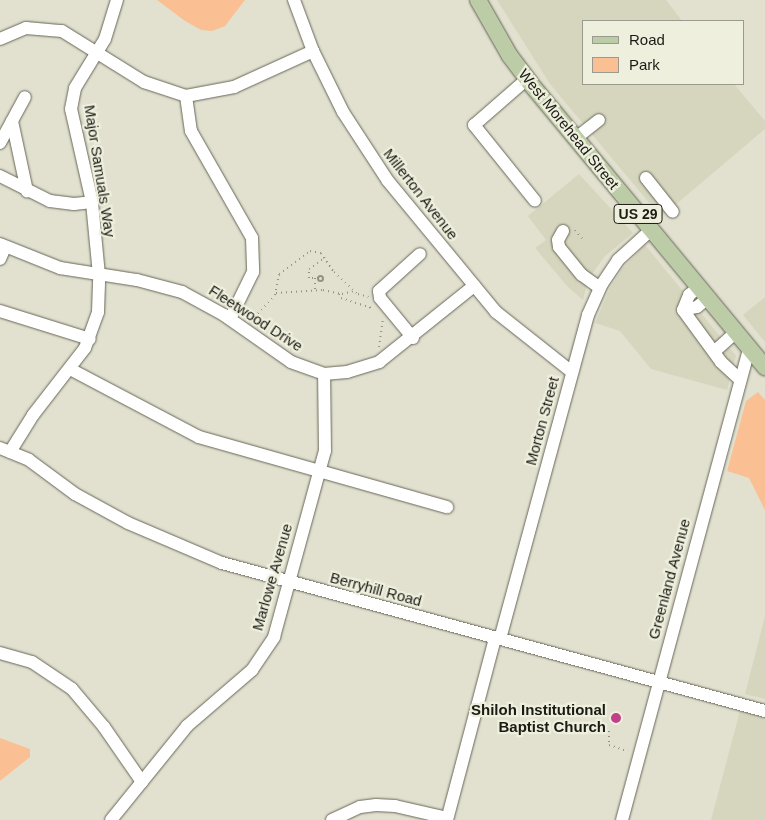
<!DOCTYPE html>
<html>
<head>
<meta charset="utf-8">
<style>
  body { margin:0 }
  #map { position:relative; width:765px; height:820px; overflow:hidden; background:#e2e1d0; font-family:Arial,sans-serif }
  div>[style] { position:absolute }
  .built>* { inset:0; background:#d6d5be }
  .green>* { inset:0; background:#fac093 }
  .path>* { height:2px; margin-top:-1px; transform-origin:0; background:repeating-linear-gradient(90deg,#939286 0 1px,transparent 0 5px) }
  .path>.ring { margin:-1px; padding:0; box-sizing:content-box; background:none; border:2px solid #939286; border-radius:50% }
  .roads { filter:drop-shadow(0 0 1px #676657) drop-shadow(0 0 1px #676657) }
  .minor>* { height:12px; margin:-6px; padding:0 6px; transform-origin:6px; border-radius:6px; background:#fff }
  .major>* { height:16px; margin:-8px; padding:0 8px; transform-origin:8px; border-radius:8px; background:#bbcca6 }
  .dots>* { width:14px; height:14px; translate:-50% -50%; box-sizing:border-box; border:2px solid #efefde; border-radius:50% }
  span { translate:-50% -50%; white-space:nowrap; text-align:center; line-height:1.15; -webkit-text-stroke:4.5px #efefde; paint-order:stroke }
  .shield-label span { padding:1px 4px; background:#efefde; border:1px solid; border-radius:4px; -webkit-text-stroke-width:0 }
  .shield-label { font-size:14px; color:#1b1b15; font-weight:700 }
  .street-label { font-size:15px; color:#1b1b15 }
  .poi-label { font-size:15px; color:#1b1b15; font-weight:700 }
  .right { translate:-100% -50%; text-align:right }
  .legend { position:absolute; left:582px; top:20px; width:162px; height:65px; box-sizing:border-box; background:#efefde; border:1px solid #9a9a8e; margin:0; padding:6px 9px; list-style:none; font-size:15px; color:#1b1b15 }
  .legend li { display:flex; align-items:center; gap:10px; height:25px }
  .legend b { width:25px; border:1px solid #9a9a8e }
</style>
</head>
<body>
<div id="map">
  <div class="built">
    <div style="clip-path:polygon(497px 0,666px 0,682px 21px,584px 21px,584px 84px,734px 84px,765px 121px,765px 129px,661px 217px,550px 84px)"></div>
    <div style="clip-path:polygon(579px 174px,633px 233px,604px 257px,588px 280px,583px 300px,568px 287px,535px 248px,546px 240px,528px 216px)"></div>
    <div style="clip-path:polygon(645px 245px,736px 356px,727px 390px,651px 369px,620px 331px,595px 323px,610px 288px,622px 269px)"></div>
    <div style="clip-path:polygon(765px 297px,765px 342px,743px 315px)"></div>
    <div style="clip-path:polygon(765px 616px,765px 699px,745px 694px)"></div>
    <div style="clip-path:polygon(740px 711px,765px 718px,765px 820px,711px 820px)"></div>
  </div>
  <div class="green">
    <div style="clip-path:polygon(157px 0,245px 0,225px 26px,212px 31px,201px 30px,185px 21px)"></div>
    <div style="clip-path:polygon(758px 392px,765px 400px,765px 510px,749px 478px,727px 471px,746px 401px)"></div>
    <div style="clip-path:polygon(0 738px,30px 749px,30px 757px,0 781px)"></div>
  </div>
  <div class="path">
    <div style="left:575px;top:230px;width:11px;rotate:49deg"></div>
    <div class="ring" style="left:317.5px;top:275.5px;width:3px;height:3px"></div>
    <div style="left:315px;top:278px;width:12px;rotate:90deg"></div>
    <div style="left:318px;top:278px;width:9px;rotate:180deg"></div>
    <div style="left:309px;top:278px;width:9px;rotate:-90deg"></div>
    <div style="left:309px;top:269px;width:20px;rotate:-37deg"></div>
    <div style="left:276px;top:293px;width:47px;rotate:-3.7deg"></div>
    <div style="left:323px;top:290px;width:19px;rotate:12deg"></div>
    <div style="left:342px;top:294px;width:12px;rotate:-14deg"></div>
    <div style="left:339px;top:294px;width:4px;rotate:63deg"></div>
    <div style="left:341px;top:298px;width:33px;rotate:18deg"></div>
    <div style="left:251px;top:321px;width:35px;rotate:-47deg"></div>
    <div style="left:275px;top:295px;width:21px;rotate:-79deg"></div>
    <div style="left:279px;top:274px;width:39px;rotate:-37deg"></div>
    <div style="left:310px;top:251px;width:11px;rotate:10deg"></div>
    <div style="left:321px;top:253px;width:23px;rotate:56deg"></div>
    <div style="left:334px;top:272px;width:33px;rotate:43deg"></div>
    <div style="left:358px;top:294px;width:11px;rotate:15deg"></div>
    <div style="left:379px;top:347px;width:27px;rotate:-82deg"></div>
    <div style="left:586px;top:724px;width:21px;rotate:14deg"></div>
    <div style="left:606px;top:729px;width:4px;rotate:34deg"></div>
    <div style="left:609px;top:731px;width:14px;rotate:90deg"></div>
    <div style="left:609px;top:745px;width:20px;rotate:18deg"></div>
  </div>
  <div class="roads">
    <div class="minor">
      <div style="left:294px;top:0;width:54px;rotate:69.6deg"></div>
      <div style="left:313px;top:51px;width:68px;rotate:63.8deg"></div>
      <div style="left:343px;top:112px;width:82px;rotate:56.9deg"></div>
      <div style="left:388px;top:181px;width:170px;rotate:50.5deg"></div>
      <div style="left:496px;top:312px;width:97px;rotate:38.3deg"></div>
      <div style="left:0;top:39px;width:28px;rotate:-23deg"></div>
      <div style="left:26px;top:28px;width:36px;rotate:5deg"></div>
      <div style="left:62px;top:31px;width:97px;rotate:31.9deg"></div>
      <div style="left:144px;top:82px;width:44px;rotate:18.4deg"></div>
      <div style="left:186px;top:96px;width:49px;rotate:-10.6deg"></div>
      <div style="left:234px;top:87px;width:87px;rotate:-24.5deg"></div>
      <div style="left:527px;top:79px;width:70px;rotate:139deg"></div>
      <div style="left:474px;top:125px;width:97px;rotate:51.2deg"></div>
      <div style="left:186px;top:96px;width:35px;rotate:82deg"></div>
      <div style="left:191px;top:131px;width:123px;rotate:60.3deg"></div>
      <div style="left:252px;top:238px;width:34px;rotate:88deg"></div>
      <div style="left:253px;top:272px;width:52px;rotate:116.1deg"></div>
      <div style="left:12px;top:121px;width:72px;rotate:77.9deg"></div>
      <div style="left:576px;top:138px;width:29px;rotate:-38deg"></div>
      <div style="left:0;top:143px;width:52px;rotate:-61.5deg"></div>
      <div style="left:0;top:176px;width:56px;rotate:26.6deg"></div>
      <div style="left:50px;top:201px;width:24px;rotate:7deg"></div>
      <div style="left:74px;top:204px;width:18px;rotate:-6deg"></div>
      <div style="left:646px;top:178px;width:43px;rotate:51.5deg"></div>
      <div style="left:563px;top:231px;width:10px;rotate:119deg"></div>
      <div style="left:558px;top:240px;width:7px;rotate:82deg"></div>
      <div style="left:559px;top:247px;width:36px;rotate:51deg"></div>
      <div style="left:582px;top:275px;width:22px;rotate:36deg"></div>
      <div style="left:0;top:244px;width:65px;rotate:21.8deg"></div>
      <div style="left:60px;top:268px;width:78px;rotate:8.9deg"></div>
      <div style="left:137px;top:280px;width:47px;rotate:14.9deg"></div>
      <div style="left:182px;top:292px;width:48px;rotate:28.7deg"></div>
      <div style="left:224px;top:315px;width:82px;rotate:35deg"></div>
      <div style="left:291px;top:362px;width:35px;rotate:20deg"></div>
      <div style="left:324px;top:374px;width:23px;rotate:-5deg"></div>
      <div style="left:347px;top:372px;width:34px;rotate:-17deg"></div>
      <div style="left:379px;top:362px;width:122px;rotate:-38.7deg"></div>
      <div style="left:0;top:259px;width:13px;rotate:-67deg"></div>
      <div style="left:708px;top:298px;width:14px;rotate:141deg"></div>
      <div style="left:697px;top:307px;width:14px;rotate:168deg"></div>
      <div style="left:683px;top:310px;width:64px;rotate:53.8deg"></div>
      <div style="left:721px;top:362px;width:26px;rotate:43deg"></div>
      <div style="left:683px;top:310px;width:16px;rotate:-68deg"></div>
      <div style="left:689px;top:295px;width:13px;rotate:-39deg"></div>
      <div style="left:0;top:311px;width:94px;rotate:17.3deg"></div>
      <div style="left:413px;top:338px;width:52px;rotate:-129.5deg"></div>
      <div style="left:380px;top:298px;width:7px;rotate:-98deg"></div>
      <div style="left:379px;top:291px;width:55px;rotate:-42.1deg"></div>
      <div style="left:715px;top:351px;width:28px;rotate:-42deg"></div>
      <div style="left:70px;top:369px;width:146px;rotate:27.8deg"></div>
      <div style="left:199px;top:437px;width:258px;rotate:15.8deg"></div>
      <div style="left:0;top:448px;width:31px;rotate:22deg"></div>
      <div style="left:29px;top:460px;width:57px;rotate:36.5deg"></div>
      <div style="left:75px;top:494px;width:60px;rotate:28.7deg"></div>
      <div style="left:128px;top:523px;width:102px;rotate:23.1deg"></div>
      <div style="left:222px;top:563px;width:563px;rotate:15.25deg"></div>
      <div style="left:10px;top:452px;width:44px;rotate:-58.1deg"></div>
      <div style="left:33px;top:415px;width:85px;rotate:-52.2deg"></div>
      <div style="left:85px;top:348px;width:38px;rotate:-70deg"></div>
      <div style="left:98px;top:312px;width:37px;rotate:-88deg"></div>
      <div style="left:99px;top:275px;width:73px;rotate:-95.5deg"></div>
      <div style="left:92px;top:202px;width:95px;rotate:-102.7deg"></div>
      <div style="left:71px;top:109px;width:21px;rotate:-79deg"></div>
      <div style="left:75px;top:88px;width:57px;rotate:-58.5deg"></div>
      <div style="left:105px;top:39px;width:41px;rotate:-72.9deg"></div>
      <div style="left:500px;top:639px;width:336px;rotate:-74.8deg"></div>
      <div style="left:588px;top:315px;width:34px;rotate:-66deg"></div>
      <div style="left:602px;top:284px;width:29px;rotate:-56deg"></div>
      <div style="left:618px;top:260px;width:45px;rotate:-42.3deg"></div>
      <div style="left:0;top:653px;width:33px;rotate:16deg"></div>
      <div style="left:32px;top:662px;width:48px;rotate:34deg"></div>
      <div style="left:72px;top:689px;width:50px;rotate:49.9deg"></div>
      <div style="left:104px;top:727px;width:67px;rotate:55.4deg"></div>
      <div style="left:111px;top:820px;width:121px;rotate:-51deg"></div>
      <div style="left:187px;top:726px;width:86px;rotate:-40.7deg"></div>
      <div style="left:252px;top:670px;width:40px;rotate:-56deg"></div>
      <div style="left:274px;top:637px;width:193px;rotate:-74.7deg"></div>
      <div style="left:325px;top:451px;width:77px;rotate:-90.7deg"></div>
      <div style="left:332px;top:820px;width:31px;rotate:-25deg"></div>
      <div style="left:360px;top:807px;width:16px;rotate:-7deg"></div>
      <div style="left:376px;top:805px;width:19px;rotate:3deg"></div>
      <div style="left:395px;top:806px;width:53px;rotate:13deg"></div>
      <div style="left:447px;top:820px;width:188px;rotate:-75.2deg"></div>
      <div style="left:622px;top:820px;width:489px;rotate:-74.9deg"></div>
    </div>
    <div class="major">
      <div style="left:478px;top:0;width:64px;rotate:60.3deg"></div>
      <div style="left:510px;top:56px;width:34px;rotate:53deg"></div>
      <div style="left:530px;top:83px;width:369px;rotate:50.4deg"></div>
    </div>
  </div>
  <div class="dots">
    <div style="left:616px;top:718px;background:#c14089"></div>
  </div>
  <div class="shield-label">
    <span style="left:638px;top:214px">US 29</span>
  </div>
  <div class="street-label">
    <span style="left:569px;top:129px;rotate:51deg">West Morehead Street</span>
    <span style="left:100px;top:171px;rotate:81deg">Major Samuals Way</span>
    <span style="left:421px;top:194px;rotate:52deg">Millerton Avenue</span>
    <span style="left:256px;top:318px;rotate:33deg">Fleetwood Drive</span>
    <span style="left:542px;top:421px;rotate:-75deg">Morton Street</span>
    <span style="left:272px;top:577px;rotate:-74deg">Marlowe Avenue</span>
    <span style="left:669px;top:579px;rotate:-75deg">Greenland Avenue</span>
    <span style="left:376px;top:589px;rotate:15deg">Berryhill Road</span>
  </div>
  <div class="poi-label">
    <span class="right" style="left:606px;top:718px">Shiloh Institutional<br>Baptist Church</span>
  </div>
  <ul class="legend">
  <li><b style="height:6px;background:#bbcca6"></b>Road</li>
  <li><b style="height:14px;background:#fac093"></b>Park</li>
  </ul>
</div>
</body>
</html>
